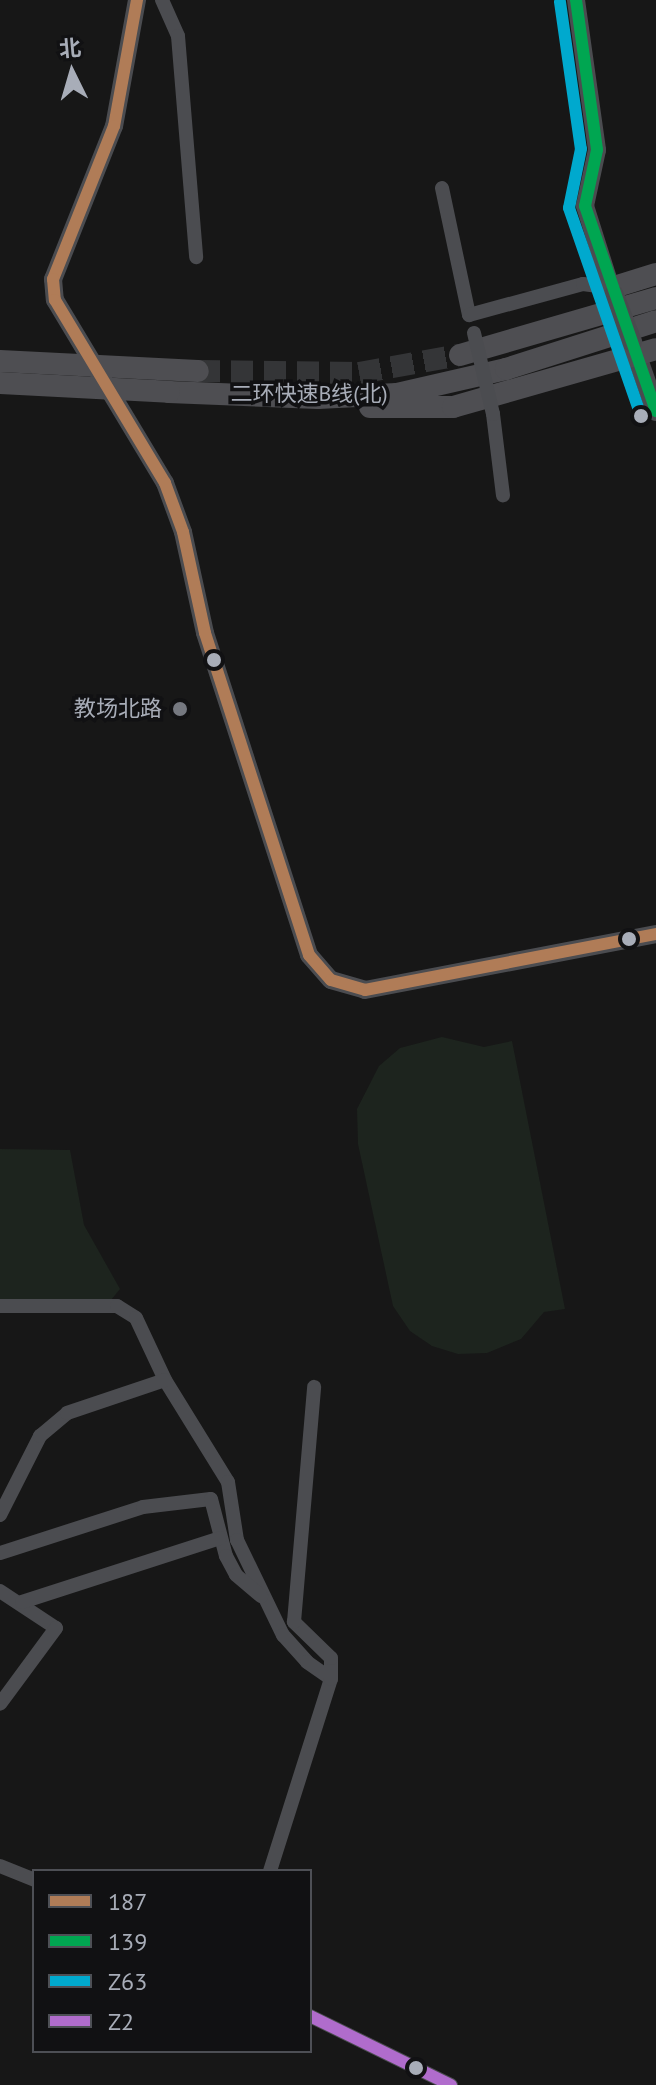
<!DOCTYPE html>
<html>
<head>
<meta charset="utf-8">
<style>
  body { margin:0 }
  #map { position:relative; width:656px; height:2085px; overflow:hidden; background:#171717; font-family:"PT Sans","Noto Sans SC",sans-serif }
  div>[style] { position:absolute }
  .green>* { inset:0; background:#1d241e }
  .trunk-tunnel>* { height:22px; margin-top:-11px; transform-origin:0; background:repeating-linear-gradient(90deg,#343537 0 22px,transparent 0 33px) }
  .minor>* { height:14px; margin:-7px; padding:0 7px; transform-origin:7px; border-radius:7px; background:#4b4c50 }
  .tertiary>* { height:18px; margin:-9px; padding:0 9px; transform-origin:9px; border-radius:9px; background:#4b4c50 }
  .secondary>* { height:20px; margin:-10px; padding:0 10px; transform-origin:10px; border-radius:10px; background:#4a4a4e }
  .trunk>* { height:22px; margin:-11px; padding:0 11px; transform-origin:11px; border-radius:11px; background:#4e4e52 }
  .minor-bridge>* { height:14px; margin:-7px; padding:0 7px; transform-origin:7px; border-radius:7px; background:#4b4c50 }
  .secondary-bridge>* { height:20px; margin:-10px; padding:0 10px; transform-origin:10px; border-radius:10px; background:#4a4a4e }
  .trunk-bridge>* { height:22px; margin:-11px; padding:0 11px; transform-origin:11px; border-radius:11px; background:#4e4e52 }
  .bus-1>* { height:12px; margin:-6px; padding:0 6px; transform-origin:6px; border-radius:6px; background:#b07c57 }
  .bus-2>* { height:12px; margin:-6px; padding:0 6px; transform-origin:6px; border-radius:6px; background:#00a651 }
  .bus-3>* { height:12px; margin:-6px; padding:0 6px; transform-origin:6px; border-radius:6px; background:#00a9ce }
  .bus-4>* { height:12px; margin:-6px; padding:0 6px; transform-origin:6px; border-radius:6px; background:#b06ccc }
  .dots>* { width:22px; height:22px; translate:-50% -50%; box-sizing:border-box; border:4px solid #111113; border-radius:50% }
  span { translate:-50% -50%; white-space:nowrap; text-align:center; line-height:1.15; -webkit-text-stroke:7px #111113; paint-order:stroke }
  .street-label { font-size:22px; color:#a8adb8 }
  .poi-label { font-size:22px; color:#a8adb8 }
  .right { translate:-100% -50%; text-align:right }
  .legend { position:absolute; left:32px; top:1869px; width:280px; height:184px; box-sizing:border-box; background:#111113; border:2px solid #4d4f55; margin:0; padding:10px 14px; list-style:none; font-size:24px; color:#a8adb8 }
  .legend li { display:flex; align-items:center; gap:16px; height:40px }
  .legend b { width:40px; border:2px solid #4d4f55 }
  .north { position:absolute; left:32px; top:32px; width:80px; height:80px; -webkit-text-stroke:6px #111113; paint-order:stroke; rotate:355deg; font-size:22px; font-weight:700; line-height:32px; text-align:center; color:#a8adb8 }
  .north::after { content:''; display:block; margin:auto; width:28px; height:36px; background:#a8adb8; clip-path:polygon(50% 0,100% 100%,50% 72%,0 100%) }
</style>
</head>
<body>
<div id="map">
  <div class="green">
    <div style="clip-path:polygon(442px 1037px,484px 1047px,512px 1041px,565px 1309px,544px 1312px,521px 1339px,487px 1353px,458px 1354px,432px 1346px,410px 1331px,393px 1306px,358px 1144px,357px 1109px,379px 1066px,400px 1048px)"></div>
    <div style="clip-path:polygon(0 1149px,70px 1150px,84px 1225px,120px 1289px,111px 1300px,0 1301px)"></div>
  </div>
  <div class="trunk-tunnel">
    <div style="left:198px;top:371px;width:161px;rotate:0.7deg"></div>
    <div style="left:359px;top:373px;width:103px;rotate:-10.1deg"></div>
  </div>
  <div class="minor">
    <div style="left:162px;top:0;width:39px;rotate:66deg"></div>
    <div style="left:178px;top:36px;width:222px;rotate:85.3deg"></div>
    <div style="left:442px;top:188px;width:130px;rotate:78deg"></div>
    <div style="left:469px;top:315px;width:118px;rotate:-15.2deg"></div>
    <div style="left:583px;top:284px;width:28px;rotate:8deg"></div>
    <div style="left:493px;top:414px;width:82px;rotate:83deg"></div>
    <div style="left:0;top:1306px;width:117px"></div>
    <div style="left:117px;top:1306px;width:22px;rotate:32deg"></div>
    <div style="left:136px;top:1318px;width:68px;rotate:64.9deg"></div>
    <div style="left:165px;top:1380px;width:120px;rotate:58.3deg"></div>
    <div style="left:228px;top:1482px;width:59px;rotate:81.2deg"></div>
    <div style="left:237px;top:1540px;width:106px;rotate:64.2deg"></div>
    <div style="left:283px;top:1635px;width:36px;rotate:48deg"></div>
    <div style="left:307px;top:1662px;width:29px;rotate:35deg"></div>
    <div style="left:0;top:1515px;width:89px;rotate:-63.1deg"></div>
    <div style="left:40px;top:1436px;width:35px;rotate:-40deg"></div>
    <div style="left:67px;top:1413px;width:103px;rotate:-18.6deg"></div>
    <div style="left:0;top:1553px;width:150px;rotate:-17.8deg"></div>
    <div style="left:143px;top:1507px;width:68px;rotate:-6.7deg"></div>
    <div style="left:211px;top:1499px;width:59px;rotate:75.3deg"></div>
    <div style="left:226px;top:1556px;width:21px;rotate:62deg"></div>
    <div style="left:236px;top:1575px;width:33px;rotate:40deg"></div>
    <div style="left:0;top:1591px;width:67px;rotate:33.5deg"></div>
    <div style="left:56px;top:1628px;width:94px;rotate:126.4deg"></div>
    <div style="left:22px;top:1602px;width:208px;rotate:-17.9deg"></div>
    <div style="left:0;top:1866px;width:37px;rotate:22deg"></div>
    <div style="left:270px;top:1871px;width:201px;rotate:-72.4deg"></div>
    <div style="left:331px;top:1679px;width:21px;rotate:-90deg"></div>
    <div style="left:331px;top:1658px;width:52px;rotate:-135.8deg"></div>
    <div style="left:294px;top:1622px;width:236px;rotate:-85.1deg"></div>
    <div style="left:310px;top:2016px;width:157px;rotate:26.1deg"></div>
  </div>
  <div class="tertiary">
    <div style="left:137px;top:0;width:128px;rotate:100.3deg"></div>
    <div style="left:114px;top:126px;width:165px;rotate:111.7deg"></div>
    <div style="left:53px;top:279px;width:21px;rotate:85deg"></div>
    <div style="left:55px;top:300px;width:214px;rotate:59deg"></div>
    <div style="left:165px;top:483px;width:52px;rotate:69.8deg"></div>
    <div style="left:183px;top:532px;width:103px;rotate:77.7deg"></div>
    <div style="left:205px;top:633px;width:338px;rotate:72.1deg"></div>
    <div style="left:309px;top:955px;width:33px;rotate:49deg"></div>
    <div style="left:331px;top:980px;width:35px;rotate:16deg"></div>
    <div style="left:365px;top:990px;width:296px;rotate:-10.9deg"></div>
    <div style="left:576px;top:0;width:151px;rotate:82deg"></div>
    <div style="left:597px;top:150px;width:57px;rotate:102.1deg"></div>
    <div style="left:585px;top:206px;width:86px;rotate:72.4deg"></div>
  </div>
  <div class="secondary">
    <div style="left:632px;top:342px;width:73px;rotate:70.8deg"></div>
  </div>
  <div class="trunk">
    <div style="left:611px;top:288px;width:47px;rotate:-17.3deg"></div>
    <div style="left:460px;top:355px;width:204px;rotate:-16.2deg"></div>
    <div style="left:169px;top:392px;width:149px;rotate:2.3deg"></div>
    <div style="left:318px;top:398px;width:79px;rotate:-2.9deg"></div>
    <div style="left:397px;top:394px;width:112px;rotate:-12.9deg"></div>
    <div style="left:506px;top:369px;width:157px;rotate:-17.7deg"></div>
    <div style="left:370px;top:407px;width:83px"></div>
    <div style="left:453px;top:407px;width:211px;rotate:-15.9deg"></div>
  </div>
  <div class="minor-bridge">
    <div style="left:474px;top:333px;width:83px;rotate:76.8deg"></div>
  </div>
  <div class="secondary-bridge">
    <div style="left:614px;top:295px;width:50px;rotate:69deg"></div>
  </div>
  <div class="trunk-bridge">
    <div style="left:0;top:361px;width:198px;rotate:2.9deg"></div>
    <div style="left:0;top:383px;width:169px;rotate:3deg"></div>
  </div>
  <div class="bus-1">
    <div style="left:137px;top:0;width:128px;rotate:100.3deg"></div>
    <div style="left:114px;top:126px;width:165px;rotate:111.7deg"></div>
    <div style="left:53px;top:279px;width:21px;rotate:85deg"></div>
    <div style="left:55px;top:300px;width:214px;rotate:59deg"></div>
    <div style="left:165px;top:483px;width:52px;rotate:69.8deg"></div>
    <div style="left:183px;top:532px;width:103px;rotate:77.7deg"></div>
    <div style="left:205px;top:633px;width:338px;rotate:72.1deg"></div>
    <div style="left:309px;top:955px;width:33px;rotate:49deg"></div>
    <div style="left:331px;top:980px;width:35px;rotate:16deg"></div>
    <div style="left:365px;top:990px;width:296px;rotate:-10.9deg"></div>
  </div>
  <div class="bus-2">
    <div style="left:576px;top:0;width:151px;rotate:82deg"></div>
    <div style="left:597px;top:150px;width:57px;rotate:102.1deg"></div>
    <div style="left:585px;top:206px;width:217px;rotate:70.9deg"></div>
  </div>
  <div class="bus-3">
    <div style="left:560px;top:2px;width:148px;rotate:81.9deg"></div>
    <div style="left:581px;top:149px;width:60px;rotate:101.5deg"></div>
    <div style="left:569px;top:208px;width:220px;rotate:70.9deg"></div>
  </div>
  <div class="bus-4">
    <div style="left:310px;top:2016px;width:157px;rotate:26.1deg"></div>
  </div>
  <div class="dots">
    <div style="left:641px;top:416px;background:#a8adb8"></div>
    <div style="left:214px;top:660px;background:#a8adb8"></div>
    <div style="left:180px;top:709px;background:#757880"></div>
    <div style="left:629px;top:939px;background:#a8adb8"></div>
    <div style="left:416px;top:2068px;background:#a8adb8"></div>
  </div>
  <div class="street-label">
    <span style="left:309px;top:394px">二环快速B线(北)</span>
  </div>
  <div class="poi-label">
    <span class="right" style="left:162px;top:709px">教场北路</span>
  </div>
  <ul class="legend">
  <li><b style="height:10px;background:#b07c57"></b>187</li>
  <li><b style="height:10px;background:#00a651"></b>139</li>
  <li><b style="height:10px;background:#00a9ce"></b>Z63</li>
  <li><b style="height:10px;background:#b06ccc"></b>Z2</li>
  </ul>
  <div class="north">北</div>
</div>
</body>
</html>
